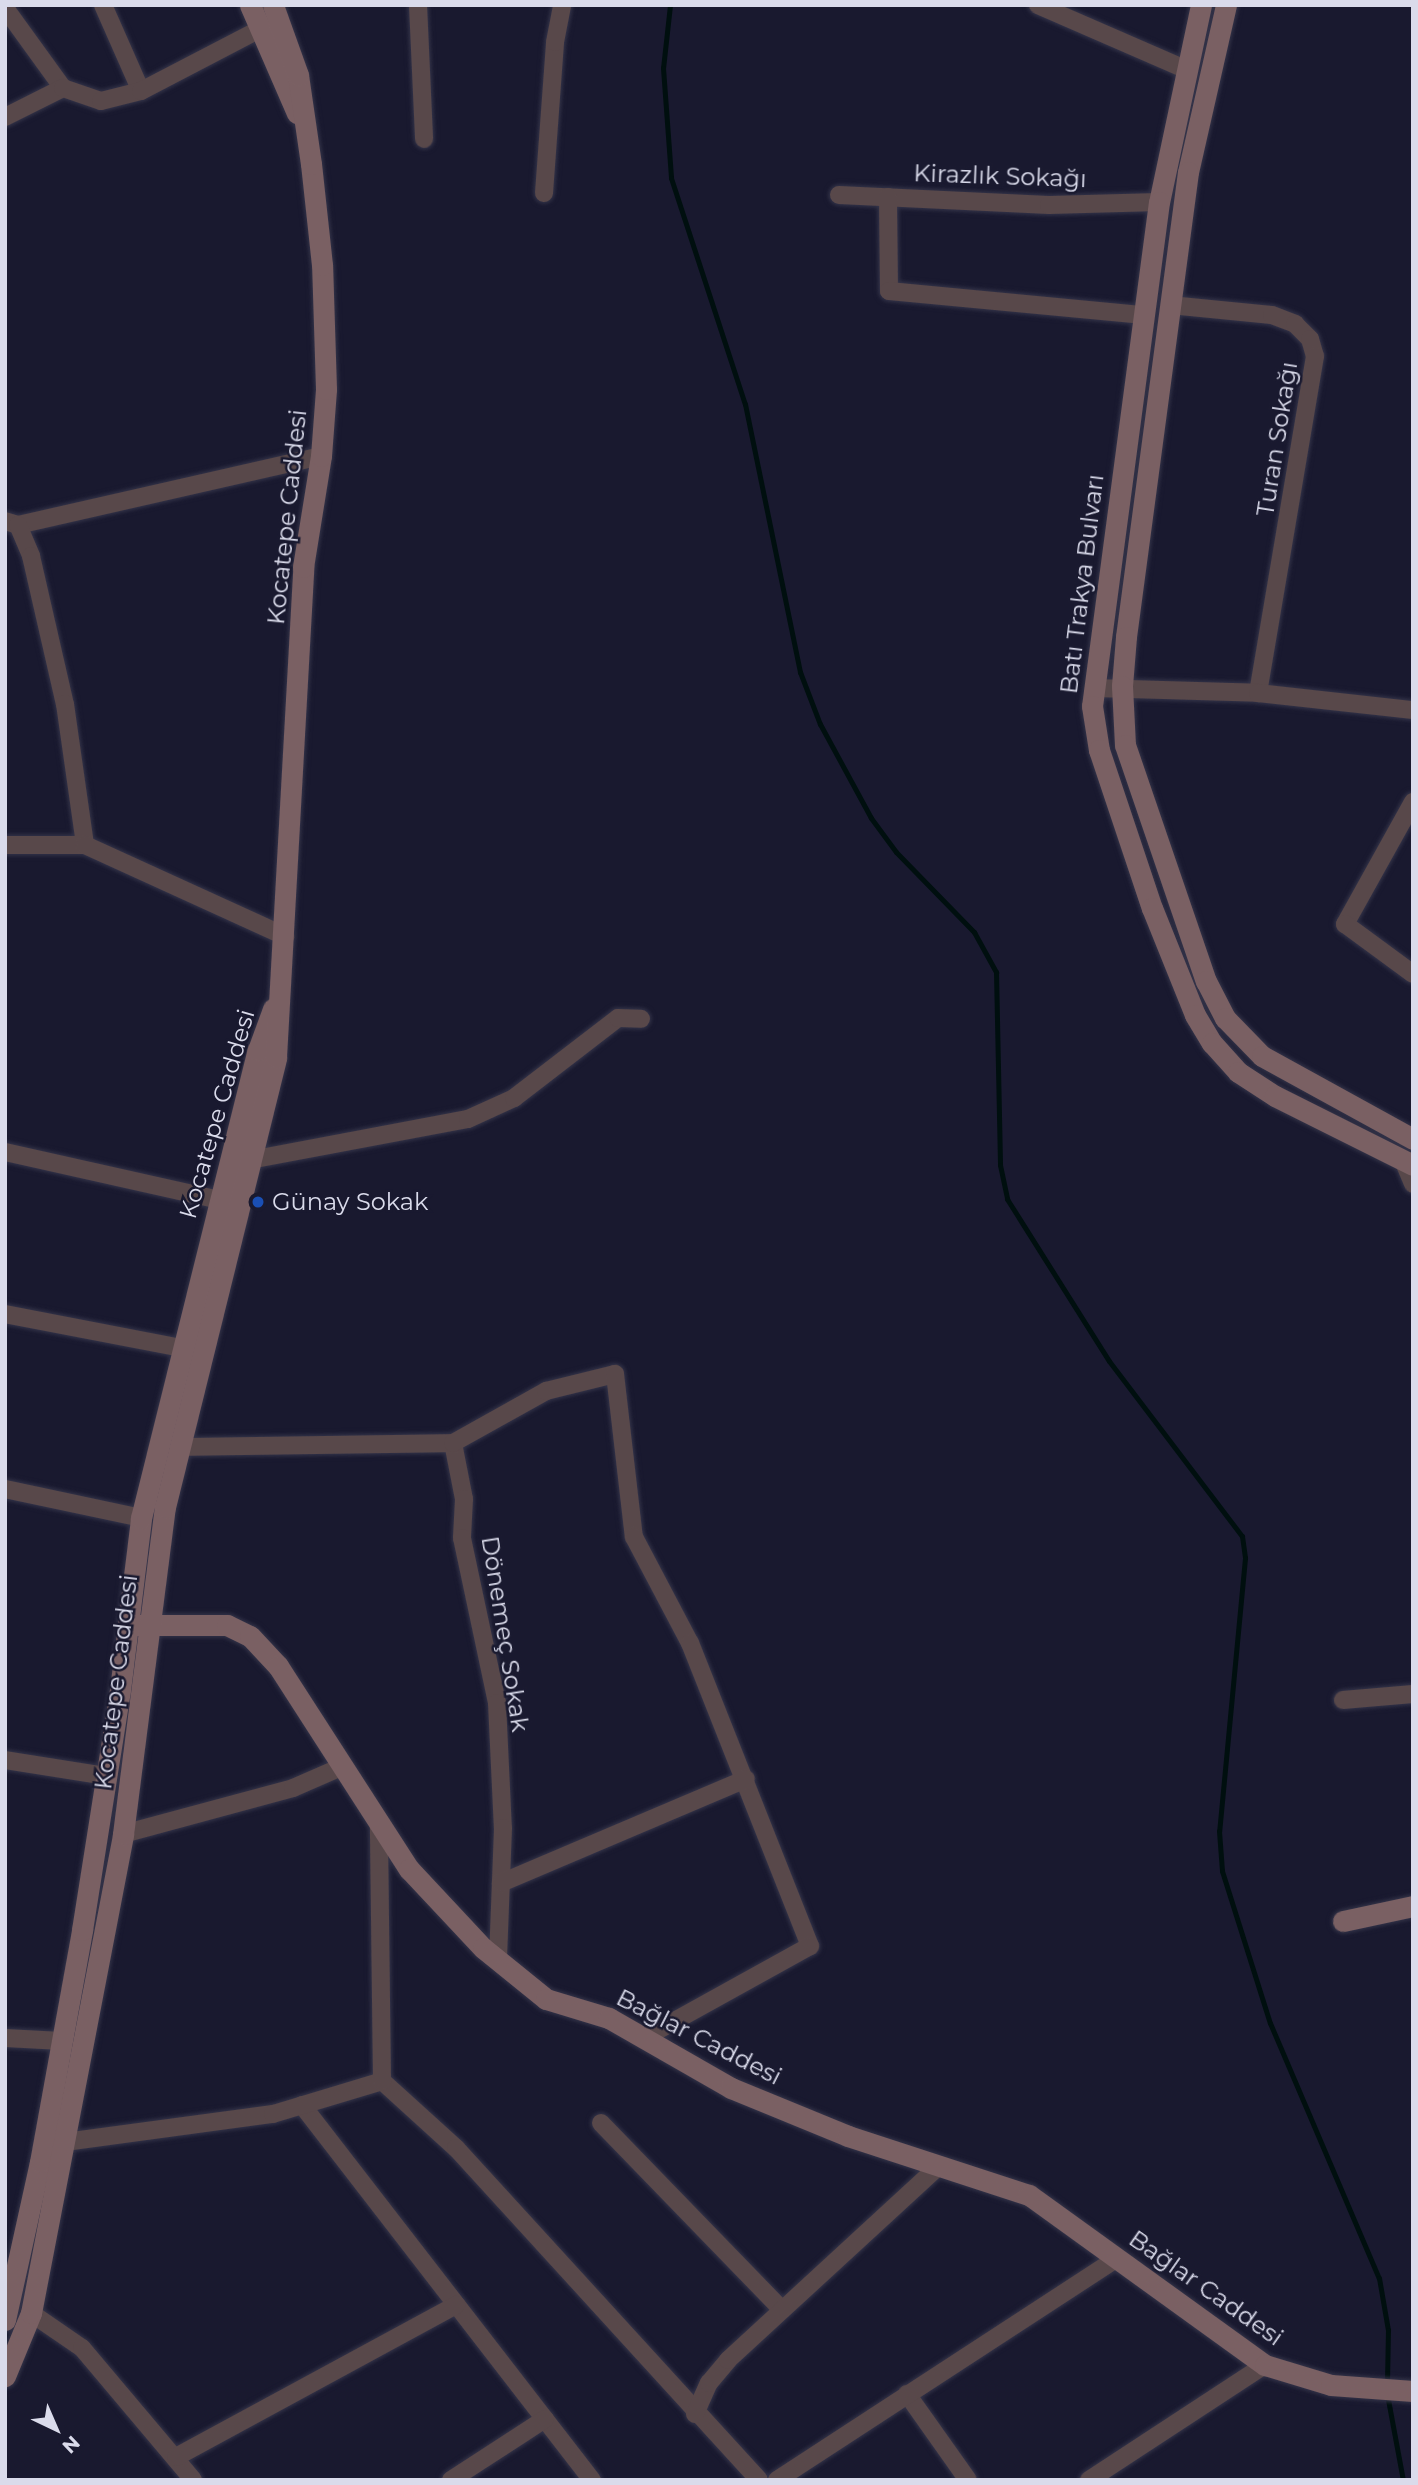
<!DOCTYPE html>
<html>
<head>
<meta charset="utf-8">
<style>
  body { margin:0 }
  #map { position:relative; width:1418px; height:2485px; overflow:hidden; background:#19192f; font-family:Montserrat,sans-serif }
  div>[style] { position:absolute }
  .stream>* { height:5px; margin:-2.5px; padding:0 2.5px; transform-origin:2.5px; border-radius:2.5px; background:#000f0f }
  .roads { filter:drop-shadow(0 0 2px #343449) drop-shadow(0 0 2px #343449) }
  .street>* { height:18px; margin:-9px; padding:0 9px; transform-origin:9px; border-radius:9px; background:#58484a }
  .secondary>* { height:21px; margin:-10.5px; padding:0 10.5px; transform-origin:10.5px; border-radius:10.5px; background:#7a6063 }
  .dots>* { width:19px; height:19px; translate:-50% -50%; box-sizing:border-box; border:4px solid #19192f; border-radius:50% }
  span { translate:-50% -50%; white-space:nowrap; text-align:center; line-height:1.15; -webkit-text-stroke:5px #19192f; paint-order:stroke }
  .street-label { font-size:24px; color:#dadbeb }
  .poi-label { font-size:24px; color:#dadbeb }
  .left { translate:0 -50%; text-align:left }
  .frame { position:absolute; inset:0; border:7px solid #dadbeb; pointer-events:none }
  .north { position:absolute; left:21px; top:2394px; width:70px; height:70px; -webkit-text-stroke:5px #19192f; paint-order:stroke; rotate:136deg; font-size:19px; font-weight:700; line-height:28px; text-align:center; color:#dadbeb }
  .north::after { content:''; display:block; margin:auto; width:24px; height:32px; background:#dadbeb; clip-path:polygon(50% 0,100% 100%,50% 72%,0 100%) }
</style>
</head>
<body>
<div id="map">
  <div class="stream">
    <div style="left:670px;top:5px;width:63px;rotate:96.3deg"></div>
    <div style="left:663px;top:68px;width:110px;rotate:85.8deg"></div>
    <div style="left:671px;top:178px;width:238px;rotate:71.9deg"></div>
    <div style="left:745px;top:404px;width:274px;rotate:78.4deg"></div>
    <div style="left:800px;top:672px;width:56px;rotate:69deg"></div>
    <div style="left:820px;top:724px;width:107px;rotate:61.5deg"></div>
    <div style="left:871px;top:818px;width:42px;rotate:53.7deg"></div>
    <div style="left:896px;top:852px;width:112px;rotate:45.7deg"></div>
    <div style="left:974px;top:932px;width:46px;rotate:61.2deg"></div>
    <div style="left:996px;top:972px;width:193px;rotate:88.8deg"></div>
    <div style="left:1000px;top:1165px;width:35px;rotate:78deg"></div>
    <div style="left:1007px;top:1199px;width:191px;rotate:57.8deg"></div>
    <div style="left:1109px;top:1361px;width:220px;rotate:52.8deg"></div>
    <div style="left:1242px;top:1536px;width:22px;rotate:82deg"></div>
    <div style="left:1245px;top:1558px;width:274px;rotate:95.4deg"></div>
    <div style="left:1219px;top:1831px;width:40px;rotate:85.7deg"></div>
    <div style="left:1222px;top:1871px;width:159px;rotate:72.5deg"></div>
    <div style="left:1270px;top:2023px;width:277px;rotate:66.9deg"></div>
    <div style="left:1379px;top:2278px;width:53px;rotate:80.2deg"></div>
    <div style="left:1388px;top:2330px;width:54px;rotate:91.1deg"></div>
    <div style="left:1387px;top:2394px;width:87px;rotate:79.5deg"></div>
  </div>
  <div class="roads">
    <div class="street">
      <div style="left:103px;top:5px;width:94px;rotate:66.2deg"></div>
      <div style="left:418px;top:5px;width:134px;rotate:87.4deg"></div>
      <div style="left:1038px;top:5px;width:160px;rotate:23.5deg"></div>
      <div style="left:5px;top:8px;width:99px;rotate:54.1deg"></div>
      <div style="left:5px;top:117px;width:65px;rotate:-26.6deg"></div>
      <div style="left:63px;top:88px;width:40px;rotate:18.9deg"></div>
      <div style="left:101px;top:101px;width:41px;rotate:-14deg"></div>
      <div style="left:141px;top:91px;width:134px;rotate:-27.5deg"></div>
      <div style="left:544px;top:193px;width:151px;rotate:-85.8deg"></div>
      <div style="left:555px;top:42px;width:38px;rotate:-79deg"></div>
      <div style="left:839px;top:195px;width:210px;rotate:2.7deg"></div>
      <div style="left:1049px;top:205px;width:110px;rotate:-1.6deg"></div>
      <div style="left:888px;top:197px;width:94px;rotate:89.4deg"></div>
      <div style="left:889px;top:291px;width:256px;rotate:5.4deg"></div>
      <div style="left:1170px;top:305px;width:102px;rotate:5.6deg"></div>
      <div style="left:1272px;top:315px;width:25px;rotate:21deg"></div>
      <div style="left:1295px;top:324px;width:21px;rotate:45deg"></div>
      <div style="left:1310px;top:339px;width:18px;rotate:74deg"></div>
      <div style="left:1315px;top:356px;width:342px;rotate:99.6deg"></div>
      <div style="left:5px;top:521px;width:14px;rotate:17deg"></div>
      <div style="left:18px;top:525px;width:311px;rotate:-12.8deg"></div>
      <div style="left:18px;top:525px;width:34px;rotate:67deg"></div>
      <div style="left:31px;top:556px;width:152px;rotate:77.1deg"></div>
      <div style="left:65px;top:704px;width:142px;rotate:81.9deg"></div>
      <div style="left:1094px;top:688px;width:164px;rotate:1.7deg"></div>
      <div style="left:1258px;top:693px;width:156px;rotate:6.3deg"></div>
      <div style="left:1413px;top:802px;width:140px;rotate:119.1deg"></div>
      <div style="left:1345px;top:924px;width:84px;rotate:36.3deg"></div>
      <div style="left:5px;top:845px;width:80px"></div>
      <div style="left:85px;top:845px;width:220px;rotate:24.5deg"></div>
      <div style="left:5px;top:1152px;width:220px;rotate:12.6deg"></div>
      <div style="left:250px;top:1160px;width:222px;rotate:-10.7deg"></div>
      <div style="left:468px;top:1119px;width:51px;rotate:-24.5deg"></div>
      <div style="left:514px;top:1098px;width:131px;rotate:-37.6deg"></div>
      <div style="left:618px;top:1018px;width:23px;rotate:2deg"></div>
      <div style="left:1403px;top:1160px;width:26px;rotate:67deg"></div>
      <div style="left:5px;top:1314px;width:180px;rotate:10.9deg"></div>
      <div style="left:453px;top:1443px;width:57px;rotate:78.9deg"></div>
      <div style="left:464px;top:1499px;width:39px;rotate:93deg"></div>
      <div style="left:462px;top:1538px;width:169px;rotate:78deg"></div>
      <div style="left:497px;top:1703px;width:125px;rotate:87.3deg"></div>
      <div style="left:503px;top:1828px;width:132px;rotate:92.2deg"></div>
      <div style="left:180px;top:1447px;width:273px;rotate:-0.8deg"></div>
      <div style="left:453px;top:1443px;width:107px;rotate:-29.2deg"></div>
      <div style="left:546px;top:1391px;width:71px;rotate:-13.8deg"></div>
      <div style="left:615px;top:1374px;width:164px;rotate:83.4deg"></div>
      <div style="left:634px;top:1537px;width:120px;rotate:62.2deg"></div>
      <div style="left:690px;top:1643px;width:326px;rotate:68.4deg"></div>
      <div style="left:810px;top:1946px;width:190px;rotate:151deg"></div>
      <div style="left:5px;top:1489px;width:139px;rotate:12deg"></div>
      <div style="left:1343px;top:1700px;width:70px;rotate:-4.9deg"></div>
      <div style="left:5px;top:1760px;width:102px;rotate:9deg"></div>
      <div style="left:123px;top:1834px;width:176px;rotate:-15.1deg"></div>
      <div style="left:293px;top:1788px;width:52px;rotate:-23.6deg"></div>
      <div style="left:501px;top:1883px;width:266px;rotate:-23deg"></div>
      <div style="left:5px;top:2038px;width:57px;rotate:3deg"></div>
      <div style="left:382px;top:2081px;width:100px;rotate:42.2deg"></div>
      <div style="left:456px;top:2148px;width:449px;rotate:47.6deg"></div>
      <div style="left:302px;top:2105px;width:474px;rotate:52.3deg"></div>
      <div style="left:601px;top:2123px;width:260px;rotate:45.9deg"></div>
      <div style="left:65px;top:2142px;width:210px;rotate:-7.7deg"></div>
      <div style="left:273px;top:2114px;width:114px;rotate:-16.8deg"></div>
      <div style="left:382px;top:2081px;width:256px;rotate:-90.7deg"></div>
      <div style="left:31px;top:2313px;width:62px;rotate:34.5deg"></div>
      <div style="left:82px;top:2348px;width:172px;rotate:49.9deg"></div>
      <div style="left:907px;top:2394px;width:105px;rotate:54.7deg"></div>
      <div style="left:695px;top:2414px;width:34px;rotate:-66deg"></div>
      <div style="left:709px;top:2383px;width:30px;rotate:-50deg"></div>
      <div style="left:728px;top:2360px;width:287px;rotate:-42.6deg"></div>
      <div style="left:176px;top:2457px;width:319px;rotate:-28.5deg"></div>
      <div style="left:451px;top:2480px;width:112px;rotate:-33deg"></div>
      <div style="left:777px;top:2480px;width:405px;rotate:-33.1deg"></div>
      <div style="left:1089px;top:2480px;width:210px;rotate:-33.2deg"></div>
    </div>
    <div class="secondary">
      <div style="left:250px;top:5px;width:118px;rotate:66.5deg"></div>
      <div style="left:1201px;top:5px;width:201px;rotate:102deg"></div>
      <div style="left:1159px;top:202px;width:508px;rotate:97.57deg"></div>
      <div style="left:1092px;top:706px;width:45px;rotate:81deg"></div>
      <div style="left:1099px;top:750px;width:167px;rotate:71.5deg"></div>
      <div style="left:1152px;top:908px;width:115px;rotate:68.1deg"></div>
      <div style="left:1195px;top:1015px;width:33px;rotate:59deg"></div>
      <div style="left:1212px;top:1043px;width:39px;rotate:48deg"></div>
      <div style="left:1238px;top:1072px;width:44px;rotate:33deg"></div>
      <div style="left:1275px;top:1096px;width:154px;rotate:26.6deg"></div>
      <div style="left:1226px;top:5px;width:171px;rotate:102.8deg"></div>
      <div style="left:1188px;top:172px;width:469px;rotate:97.6deg"></div>
      <div style="left:1126px;top:637px;width:49px;rotate:94.7deg"></div>
      <div style="left:1122px;top:686px;width:59px;rotate:87.1deg"></div>
      <div style="left:1125px;top:745px;width:250px;rotate:71.1deg"></div>
      <div style="left:1206px;top:981px;width:42px;rotate:62.8deg"></div>
      <div style="left:1225px;top:1018px;width:53px;rotate:45.8deg"></div>
      <div style="left:1262px;top:1056px;width:172px;rotate:28.8deg"></div>
      <div style="left:129px;top:1625px;width:98px"></div>
      <div style="left:227px;top:1625px;width:25px;rotate:26deg"></div>
      <div style="left:250px;top:1636px;width:41px;rotate:47deg"></div>
      <div style="left:278px;top:1666px;width:242px;rotate:57.2deg"></div>
      <div style="left:409px;top:1869px;width:108px;rotate:46.9deg"></div>
      <div style="left:483px;top:1948px;width:81px;rotate:39deg"></div>
      <div style="left:546px;top:1999px;width:66px;rotate:16.8deg"></div>
      <div style="left:609px;top:2018px;width:141px;rotate:29.8deg"></div>
      <div style="left:731px;top:2088px;width:126px;rotate:22.3deg"></div>
      <div style="left:848px;top:2136px;width:190px;rotate:18.1deg"></div>
      <div style="left:1029px;top:2195px;width:291px;rotate:35.8deg"></div>
      <div style="left:1265px;top:2365px;width:69px;rotate:16.9deg"></div>
      <div style="left:1331px;top:2385px;width:82px;rotate:4.2deg"></div>
      <div style="left:1343px;top:1921px;width:72px;rotate:-12.1deg"></div>
      <div style="left:5px;top:2320px;width:162px;rotate:-77.5deg"></div>
      <div style="left:40px;top:2162px;width:236px;rotate:-79.7deg"></div>
      <div style="left:82px;top:1930px;width:243px;rotate:-81deg"></div>
      <div style="left:120px;top:1690px;width:173px;rotate:-83deg"></div>
      <div style="left:141px;top:1518px;width:482px;rotate:-76deg"></div>
      <div style="left:258px;top:1050px;width:44px;rotate:-69.9deg"></div>
      <div style="left:5px;top:2376px;width:68px;rotate:-67.6deg"></div>
      <div style="left:31px;top:2313px;width:488px;rotate:-79.1deg"></div>
      <div style="left:123px;top:1834px;width:330px;rotate:-82.7deg"></div>
      <div style="left:165px;top:1507px;width:463px;rotate:-76.1deg"></div>
      <div style="left:276px;top:1057px;width:491px;rotate:-86.8deg"></div>
      <div style="left:303px;top:567px;width:112px;rotate:-80.8deg"></div>
      <div style="left:321px;top:456px;width:67px;rotate:-85.7deg"></div>
      <div style="left:326px;top:389px;width:124px;rotate:-91.8deg"></div>
      <div style="left:322px;top:265px;width:102px;rotate:-96.2deg"></div>
      <div style="left:311px;top:164px;width:90px;rotate:-98.3deg"></div>
      <div style="left:298px;top:75px;width:74px;rotate:-109.7deg"></div>
    </div>
  </div>
  <div class="dots">
    <div style="left:258px;top:1202px;background:#1a4fb4"></div>
  </div>
  <div class="street-label">
    <span style="left:1000px;top:176px;rotate:2deg">Kirazlık Sokağı</span>
    <span style="left:1277px;top:439px;rotate:-81deg">Turan Sokağı</span>
    <span style="left:287px;top:517px;rotate:-84deg">Kocatepe Caddesi</span>
    <span style="left:1082px;top:584px;rotate:-83deg">Batı Trakya Bulvarı</span>
    <span style="left:217px;top:1114px;rotate:-74deg">Kocatepe Caddesi</span>
    <span style="left:505px;top:1634px;rotate:81deg">Dönemeç Sokak</span>
    <span style="left:116px;top:1682px;rotate:-83deg">Kocatepe Caddesi</span>
    <span style="left:699px;top:2037px;rotate:27deg">Bağlar Caddesi</span>
    <span style="left:1206px;top:2288px;rotate:35deg">Bağlar Caddesi</span>
  </div>
  <div class="poi-label">
    <span class="left" style="left:272px;top:1202px">Günay Sokak</span>
  </div>
  <div class="frame"></div>
  <div class="north">N</div>
</div>
</body>
</html>
